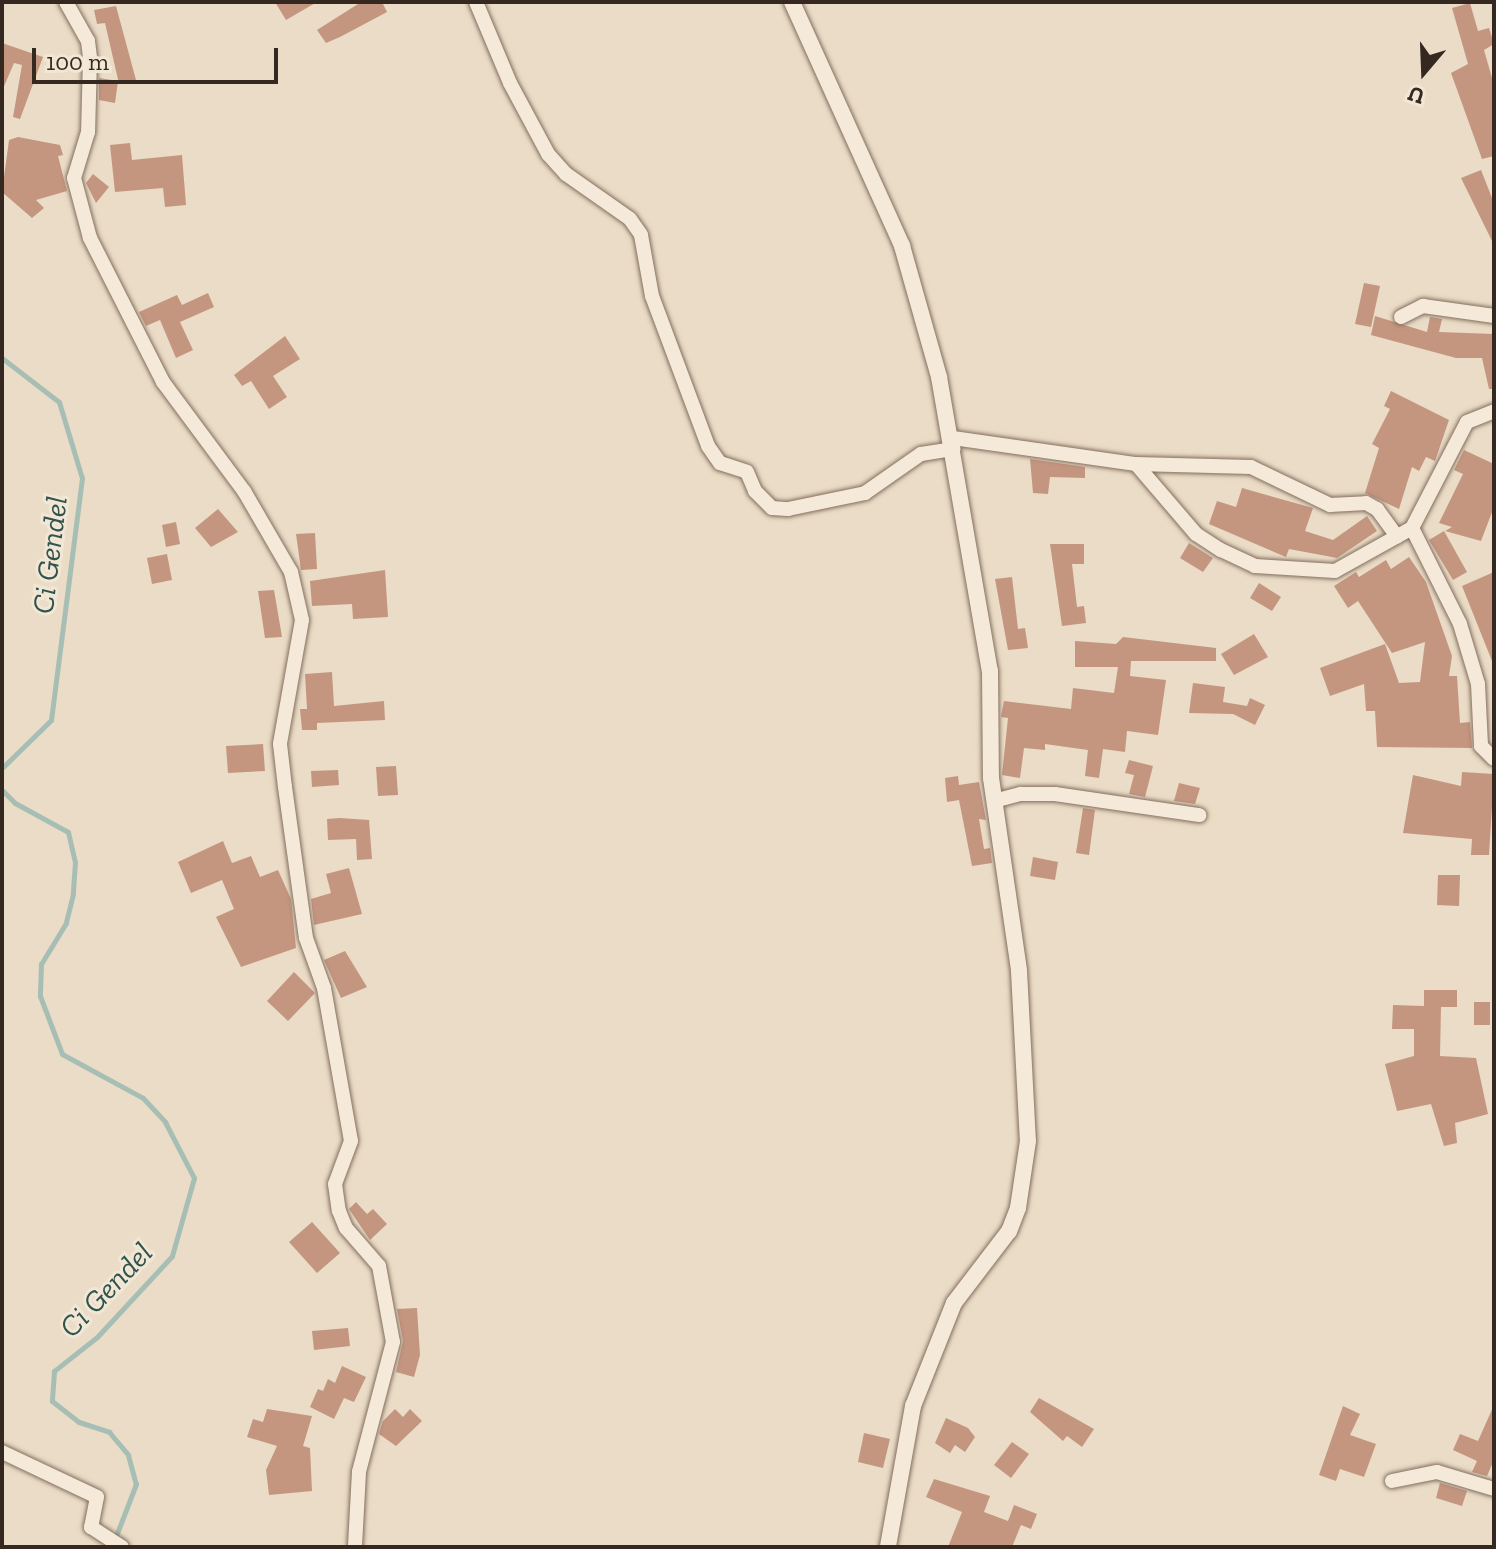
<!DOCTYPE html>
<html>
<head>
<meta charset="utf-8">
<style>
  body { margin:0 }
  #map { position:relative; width:1496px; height:1549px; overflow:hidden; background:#eadcc6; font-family:"Zilla Slab",serif }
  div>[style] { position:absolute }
  .stream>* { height:5px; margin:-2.5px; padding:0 2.5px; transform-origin:2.5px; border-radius:2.5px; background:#a7beb5 }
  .building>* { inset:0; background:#c49680 }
  .roads { filter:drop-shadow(0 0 2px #836e5e) drop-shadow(0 0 2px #836e5e) }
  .minor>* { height:14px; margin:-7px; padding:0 7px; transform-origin:7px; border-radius:7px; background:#f5ead9 }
  .tertiary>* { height:16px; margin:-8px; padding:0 8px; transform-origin:8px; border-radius:8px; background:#f5ead9 }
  span { translate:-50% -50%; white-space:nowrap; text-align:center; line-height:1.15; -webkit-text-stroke:6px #f2e7d5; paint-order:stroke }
  .water-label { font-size:30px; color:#31534e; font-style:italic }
  .frame { position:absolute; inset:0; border:4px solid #352820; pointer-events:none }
  .north { position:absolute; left:1384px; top:32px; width:80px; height:80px; -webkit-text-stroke:6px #f2e7d5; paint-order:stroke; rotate:199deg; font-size:22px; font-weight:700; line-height:32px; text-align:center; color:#352820 }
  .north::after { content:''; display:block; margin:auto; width:28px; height:36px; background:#352820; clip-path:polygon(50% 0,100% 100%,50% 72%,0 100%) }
  .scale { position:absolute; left:32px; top:48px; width:246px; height:36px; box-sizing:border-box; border:4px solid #352820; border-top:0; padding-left:10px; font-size:24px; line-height:28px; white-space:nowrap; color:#352820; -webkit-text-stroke:6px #f2e7d5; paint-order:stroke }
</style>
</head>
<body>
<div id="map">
  <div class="stream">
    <div style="left:2px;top:358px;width:72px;rotate:37.7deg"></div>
    <div style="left:59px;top:402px;width:79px;rotate:73.2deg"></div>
    <div style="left:82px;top:478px;width:244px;rotate:97.3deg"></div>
    <div style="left:51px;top:720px;width:69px;rotate:135.6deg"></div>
    <div style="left:2px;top:790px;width:18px;rotate:45deg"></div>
    <div style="left:15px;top:803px;width:60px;rotate:28.7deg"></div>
    <div style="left:68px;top:832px;width:31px;rotate:77deg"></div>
    <div style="left:75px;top:862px;width:32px;rotate:94deg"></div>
    <div style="left:73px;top:894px;width:30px;rotate:104deg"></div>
    <div style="left:66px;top:923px;width:48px;rotate:121.4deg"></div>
    <div style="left:41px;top:964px;width:32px;rotate:92deg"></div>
    <div style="left:40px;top:996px;width:62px;rotate:69.2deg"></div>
    <div style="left:62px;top:1054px;width:92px;rotate:28.5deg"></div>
    <div style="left:143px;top:1098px;width:33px;rotate:47deg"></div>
    <div style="left:165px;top:1122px;width:63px;rotate:62.6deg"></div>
    <div style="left:194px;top:1178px;width:81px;rotate:105.8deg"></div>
    <div style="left:172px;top:1256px;width:110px;rotate:132.8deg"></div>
    <div style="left:97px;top:1337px;width:55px;rotate:141.7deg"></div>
    <div style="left:54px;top:1371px;width:30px;rotate:94deg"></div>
    <div style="left:52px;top:1401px;width:34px;rotate:38deg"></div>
    <div style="left:79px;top:1422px;width:32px;rotate:18deg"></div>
    <div style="left:109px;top:1432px;width:30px;rotate:50deg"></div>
    <div style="left:128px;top:1455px;width:30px;rotate:75deg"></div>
    <div style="left:136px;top:1484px;width:61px;rotate:111.1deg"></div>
  </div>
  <div class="building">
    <div style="clip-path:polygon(275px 2px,317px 2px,286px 20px)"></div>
    <div style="clip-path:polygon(382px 2px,387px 12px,340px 37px,326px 43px,317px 30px,358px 4px)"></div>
    <div style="clip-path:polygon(1470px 3px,1478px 31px,1489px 28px,1494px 44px,1484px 50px,1494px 85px,1494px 156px,1482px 159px,1451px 73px,1468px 64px,1452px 8px)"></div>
    <div style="clip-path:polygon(116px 6px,136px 80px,119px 84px,105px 23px,97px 24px,94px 10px)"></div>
    <div style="clip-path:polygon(2px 43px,43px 57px,20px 119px,13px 117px,22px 65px,14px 63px,2px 91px)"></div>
    <div style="clip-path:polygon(99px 78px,118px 81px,115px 103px,99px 100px)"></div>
    <div style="clip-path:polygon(18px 137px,60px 145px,63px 155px,58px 156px,67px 191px,36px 200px,44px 208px,32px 218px,2px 192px,9px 140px)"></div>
    <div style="clip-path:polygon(130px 143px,132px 160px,182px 155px,186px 205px,165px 207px,163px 188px,115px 192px,110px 145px)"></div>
    <div style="clip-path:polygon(1481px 170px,1494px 203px,1493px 243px,1461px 178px)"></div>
    <div style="clip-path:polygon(93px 174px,109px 187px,96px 203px,86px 183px)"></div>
    <div style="clip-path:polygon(1364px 283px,1380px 286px,1371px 327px,1355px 324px)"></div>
    <div style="clip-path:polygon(208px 293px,214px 307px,180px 322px,193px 350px,176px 358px,160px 320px,146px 326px,139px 312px,177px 295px,182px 305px)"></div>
    <div style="clip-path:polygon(1375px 316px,1427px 332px,1430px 317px,1442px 319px,1439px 332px,1494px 334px,1494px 389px,1489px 389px,1482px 358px,1456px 358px,1371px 335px)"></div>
    <div style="clip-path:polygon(285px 336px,300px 359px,273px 376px,287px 397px,269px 409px,251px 381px,242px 386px,234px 375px)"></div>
    <div style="clip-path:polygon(1391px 391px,1449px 420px,1435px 461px,1426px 457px,1419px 471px,1412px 467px,1399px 509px,1365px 493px,1379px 448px,1372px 444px,1390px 409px,1384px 406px)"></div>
    <div style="clip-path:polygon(1464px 450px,1494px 464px,1494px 507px,1481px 541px,1445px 531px,1452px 527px,1439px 523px,1463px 474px,1454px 470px)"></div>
    <div style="clip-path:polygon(1030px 459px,1085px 467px,1085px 478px,1050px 477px,1048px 494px,1033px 493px)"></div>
    <div style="clip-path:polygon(1242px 488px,1313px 508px,1305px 531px,1333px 540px,1367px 516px,1377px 531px,1337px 558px,1289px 549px,1286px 557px,1209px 524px,1217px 501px,1236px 507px)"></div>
    <div style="clip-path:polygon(218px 509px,238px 532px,211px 547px,195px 528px)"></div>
    <div style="clip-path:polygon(176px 522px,180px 544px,166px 547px,162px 525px)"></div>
    <div style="clip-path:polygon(1444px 531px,1467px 572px,1453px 580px,1429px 540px)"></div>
    <div style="clip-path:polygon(315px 533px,317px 569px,301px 570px,296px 534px)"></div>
    <div style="clip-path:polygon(1189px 543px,1213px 558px,1203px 572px,1180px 558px)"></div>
    <div style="clip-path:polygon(1050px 544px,1084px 544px,1084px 564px,1072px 564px,1077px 607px,1084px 606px,1086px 623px,1062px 626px)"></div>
    <div style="clip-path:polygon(167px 554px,172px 580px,152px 584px,147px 558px)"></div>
    <div style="clip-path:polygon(1409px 557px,1426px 582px,1452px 656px,1449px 676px,1457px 676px,1460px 723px,1470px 722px,1472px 748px,1377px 747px,1375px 711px,1366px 711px,1364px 684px,1330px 696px,1320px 668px,1385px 644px,1399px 683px,1420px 682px,1425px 642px,1392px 653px,1358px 601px,1348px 608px,1334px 586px,1356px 572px,1359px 577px,1386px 560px,1391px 569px)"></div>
    <div style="clip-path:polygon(385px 570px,388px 617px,353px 619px,352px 604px,312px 606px,310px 581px)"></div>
    <div style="clip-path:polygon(1494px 572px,1494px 666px,1462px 586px)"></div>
    <div style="clip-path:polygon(1012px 577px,1018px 629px,1025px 628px,1028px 648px,1008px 650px,995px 579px)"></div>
    <div style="clip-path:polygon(1259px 583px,1281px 597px,1272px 611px,1250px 598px)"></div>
    <div style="clip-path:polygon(274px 590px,282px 637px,265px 638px,258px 591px)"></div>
    <div style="clip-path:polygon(1254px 634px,1268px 657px,1234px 675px,1221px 654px)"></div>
    <div style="clip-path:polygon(1123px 637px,1216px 648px,1216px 661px,1131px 661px,1130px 676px,1166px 680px,1158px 735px,1127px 731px,1125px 752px,1103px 749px,1099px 778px,1085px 776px,1088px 750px,1045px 744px,1045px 750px,1024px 748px,1020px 778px,1002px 775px,1008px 718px,1001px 717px,1004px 701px,1071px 709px,1073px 688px,1114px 693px,1118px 667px,1075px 667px,1075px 641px,1116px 644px)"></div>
    <div style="clip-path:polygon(332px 672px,334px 706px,384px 701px,385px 720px,317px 723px,317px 730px,302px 730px,300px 709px,307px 709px,305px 674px)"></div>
    <div style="clip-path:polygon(1193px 683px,1225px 687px,1223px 702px,1247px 706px,1250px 698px,1265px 705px,1255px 725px,1233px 714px,1189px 713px)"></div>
    <div style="clip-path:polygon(263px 744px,265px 771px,228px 773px,226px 746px)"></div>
    <div style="clip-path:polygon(1129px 760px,1153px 766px,1145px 797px,1129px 794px,1134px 775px,1125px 773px)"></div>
    <div style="clip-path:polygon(396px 766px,398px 795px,378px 796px,376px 767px)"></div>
    <div style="clip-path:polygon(338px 770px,339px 785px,312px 787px,311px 771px)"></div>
    <div style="clip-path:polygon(1462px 772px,1494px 774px,1489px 855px,1471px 855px,1472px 839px,1403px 833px,1413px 775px,1461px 786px)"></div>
    <div style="clip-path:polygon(958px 776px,959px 785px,979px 782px,986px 820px,979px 819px,984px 849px,990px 848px,992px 863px,972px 866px,959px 800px,947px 802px,945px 778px)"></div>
    <div style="clip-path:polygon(1179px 783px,1200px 788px,1195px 804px,1174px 801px)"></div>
    <div style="clip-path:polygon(1083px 808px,1095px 810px,1089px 855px,1076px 853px)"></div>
    <div style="clip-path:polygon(340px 818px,369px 820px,372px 859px,357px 860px,356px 839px,328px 840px,327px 819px)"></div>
    <div style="clip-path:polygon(223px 841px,232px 863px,251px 856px,260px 877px,278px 870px,291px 899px,296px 948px,241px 967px,216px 917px,234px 909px,222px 880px,191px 893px,178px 862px)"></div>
    <div style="clip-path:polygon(1033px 857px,1058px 862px,1055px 880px,1030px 876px)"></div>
    <div style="clip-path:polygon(349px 868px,362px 914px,314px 925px,311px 899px,331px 893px,326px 874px)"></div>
    <div style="clip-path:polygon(1438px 875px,1460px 875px,1459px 906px,1437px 905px)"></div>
    <div style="clip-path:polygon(345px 951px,367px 987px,341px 998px,324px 960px)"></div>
    <div style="clip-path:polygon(294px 972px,315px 993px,288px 1021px,267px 1001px)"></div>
    <div style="clip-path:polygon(1424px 990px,1457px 990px,1457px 1007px,1441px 1007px,1440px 1056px,1476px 1058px,1488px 1114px,1455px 1123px,1457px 1143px,1444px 1146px,1431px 1104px,1397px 1111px,1385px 1064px,1414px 1056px,1414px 1029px,1392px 1029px,1393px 1005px,1424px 1006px)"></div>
    <div style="clip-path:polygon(1474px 1002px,1490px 1002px,1490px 1025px,1474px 1025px)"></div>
    <div style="clip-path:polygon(356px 1202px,367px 1214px,373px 1209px,387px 1224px,370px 1240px,349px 1209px)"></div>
    <div style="clip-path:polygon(312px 1222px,340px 1253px,317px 1273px,289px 1242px)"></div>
    <div style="clip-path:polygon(417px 1308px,420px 1355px,414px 1377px,396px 1372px,403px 1341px,397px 1309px)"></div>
    <div style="clip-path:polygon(348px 1328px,350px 1346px,314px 1350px,312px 1331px)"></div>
    <div style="clip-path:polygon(342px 1366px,366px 1377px,354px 1402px,344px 1398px,334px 1419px,310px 1407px,318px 1389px,323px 1391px,328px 1379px,335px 1383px)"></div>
    <div style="clip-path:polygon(1039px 1398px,1094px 1429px,1082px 1447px,1067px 1436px,1063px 1441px,1030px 1412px)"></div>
    <div style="clip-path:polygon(1494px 1405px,1494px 1460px,1487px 1476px,1472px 1472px,1477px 1461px,1453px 1450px,1460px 1434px,1478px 1441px)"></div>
    <div style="clip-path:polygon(1343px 1406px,1360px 1414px,1350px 1435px,1376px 1444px,1364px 1477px,1340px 1469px,1336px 1481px,1319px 1475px)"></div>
    <div style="clip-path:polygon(267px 1409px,312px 1416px,303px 1446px,310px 1448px,312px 1491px,269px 1495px,266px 1470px,277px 1446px,247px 1437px,253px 1419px,263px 1422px)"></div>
    <div style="clip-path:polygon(395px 1409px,403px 1417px,410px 1409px,422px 1421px,396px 1446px,379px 1434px,383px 1421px)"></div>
    <div style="clip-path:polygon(946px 1418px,968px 1428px,975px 1437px,965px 1452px,955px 1445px,950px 1453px,935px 1443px)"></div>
    <div style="clip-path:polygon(864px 1433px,890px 1439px,883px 1468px,858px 1462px)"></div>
    <div style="clip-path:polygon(1012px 1442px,1029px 1454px,1011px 1478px,994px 1465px)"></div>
    <div style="clip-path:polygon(934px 1479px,990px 1496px,984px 1512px,1008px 1521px,1014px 1505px,1037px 1514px,1031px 1529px,1021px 1525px,1012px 1547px,948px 1547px,962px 1512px,926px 1497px)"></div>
    <div style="clip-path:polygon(1440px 1483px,1467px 1491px,1462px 1506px,1436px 1498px)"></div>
  </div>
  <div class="roads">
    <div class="minor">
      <div style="left:66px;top:2px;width:45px;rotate:60.6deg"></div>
      <div style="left:88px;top:41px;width:17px;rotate:83deg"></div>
      <div style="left:90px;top:58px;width:74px;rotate:91.5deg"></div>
      <div style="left:88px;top:132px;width:48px;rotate:106.9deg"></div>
      <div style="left:74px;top:178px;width:62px;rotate:75.1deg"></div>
      <div style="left:90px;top:238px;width:161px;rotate:63.1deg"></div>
      <div style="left:163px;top:382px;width:136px;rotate:53.4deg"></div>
      <div style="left:244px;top:491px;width:94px;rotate:59.9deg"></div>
      <div style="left:291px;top:572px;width:49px;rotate:77.1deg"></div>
      <div style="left:302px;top:620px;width:126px;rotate:100.1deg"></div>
      <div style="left:280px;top:744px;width:43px;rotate:83.4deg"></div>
      <div style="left:285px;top:787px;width:152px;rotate:82.1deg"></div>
      <div style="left:306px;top:938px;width:53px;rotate:70.2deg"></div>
      <div style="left:324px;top:988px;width:155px;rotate:80deg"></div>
      <div style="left:351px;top:1141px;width:46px;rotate:110.4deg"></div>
      <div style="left:335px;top:1184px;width:27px;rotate:82deg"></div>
      <div style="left:339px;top:1211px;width:18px;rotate:68deg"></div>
      <div style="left:346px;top:1228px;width:50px;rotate:49deg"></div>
      <div style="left:379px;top:1266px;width:77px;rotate:79.6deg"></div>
      <div style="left:393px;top:1342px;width:134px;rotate:104.7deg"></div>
      <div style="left:359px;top:1472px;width:75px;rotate:93.1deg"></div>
      <div style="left:476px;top:2px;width:88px;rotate:67.2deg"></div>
      <div style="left:510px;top:83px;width:81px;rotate:61.8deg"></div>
      <div style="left:548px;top:154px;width:27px;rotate:48deg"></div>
      <div style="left:566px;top:174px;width:78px;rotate:35.1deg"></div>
      <div style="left:630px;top:219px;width:19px;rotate:55deg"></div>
      <div style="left:641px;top:235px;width:62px;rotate:79.8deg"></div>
      <div style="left:652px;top:296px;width:160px;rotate:69.5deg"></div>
      <div style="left:708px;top:446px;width:21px;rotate:55deg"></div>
      <div style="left:720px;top:463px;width:28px;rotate:18deg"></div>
      <div style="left:747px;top:472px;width:21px;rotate:67deg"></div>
      <div style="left:755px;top:491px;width:24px;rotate:45deg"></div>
      <div style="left:772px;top:508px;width:16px;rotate:4deg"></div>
      <div style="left:788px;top:509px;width:79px;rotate:-11.7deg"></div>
      <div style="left:865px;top:493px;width:68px;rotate:-34.9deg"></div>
      <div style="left:921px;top:454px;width:33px;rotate:-9deg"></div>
      <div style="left:1401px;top:317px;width:25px;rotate:-27deg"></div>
      <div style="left:1423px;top:306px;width:72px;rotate:8deg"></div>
      <div style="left:953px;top:438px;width:185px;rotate:8.1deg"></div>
      <div style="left:1136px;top:464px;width:92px;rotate:49.4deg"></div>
      <div style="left:1196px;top:534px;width:30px;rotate:33deg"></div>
      <div style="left:1221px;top:550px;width:38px;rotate:25deg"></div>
      <div style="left:1255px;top:566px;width:80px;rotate:3.6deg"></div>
      <div style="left:1335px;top:571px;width:88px;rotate:-29.2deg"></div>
      <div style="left:1412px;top:528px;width:119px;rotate:-62.6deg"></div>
      <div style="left:1467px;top:422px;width:29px;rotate:-22deg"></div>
      <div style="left:1136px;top:464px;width:115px;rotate:1.5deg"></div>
      <div style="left:1251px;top:467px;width:88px;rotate:25.7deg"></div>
      <div style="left:1330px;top:505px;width:36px;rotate:-3deg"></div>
      <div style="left:1366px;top:503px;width:13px;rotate:29deg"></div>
      <div style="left:1377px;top:509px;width:34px;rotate:54deg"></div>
      <div style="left:1412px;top:528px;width:107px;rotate:63.4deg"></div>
      <div style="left:1460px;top:624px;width:63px;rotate:73.3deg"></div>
      <div style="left:1478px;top:684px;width:62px;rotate:87.2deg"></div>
      <div style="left:1481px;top:746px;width:18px;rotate:45deg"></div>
      <div style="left:994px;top:801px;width:28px;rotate:-15deg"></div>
      <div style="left:1021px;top:794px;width:34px"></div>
      <div style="left:1055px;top:794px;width:146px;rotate:8.3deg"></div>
      <div style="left:2px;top:1452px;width:105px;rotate:25.3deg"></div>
      <div style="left:97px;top:1497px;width:31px;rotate:101deg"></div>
      <div style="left:91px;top:1527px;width:37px;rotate:33deg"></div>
      <div style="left:1392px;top:1481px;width:46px;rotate:-11.3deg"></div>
      <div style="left:1437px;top:1472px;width:59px;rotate:16.6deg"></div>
    </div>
    <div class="tertiary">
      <div style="left:792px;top:2px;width:268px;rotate:65.7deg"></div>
      <div style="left:902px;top:246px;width:136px;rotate:74.2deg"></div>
      <div style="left:939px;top:377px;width:298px;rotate:80.2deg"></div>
      <div style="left:990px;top:671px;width:107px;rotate:89.5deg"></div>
      <div style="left:991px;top:778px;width:195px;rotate:81.7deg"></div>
      <div style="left:1019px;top:971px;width:170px;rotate:87deg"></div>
      <div style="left:1028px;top:1141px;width:68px;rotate:98.5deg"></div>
      <div style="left:1018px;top:1208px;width:25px;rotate:111deg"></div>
      <div style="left:1009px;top:1231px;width:91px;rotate:127.4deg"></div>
      <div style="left:954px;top:1303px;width:111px;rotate:111.7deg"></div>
      <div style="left:913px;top:1406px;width:143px;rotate:100.1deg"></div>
    </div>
  </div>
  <div class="water-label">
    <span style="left:50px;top:555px;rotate:-83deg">Ci Gendel</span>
    <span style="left:106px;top:1290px;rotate:-46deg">Ci Gendel</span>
  </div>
  <div class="frame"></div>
  <div class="north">U</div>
  <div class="scale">100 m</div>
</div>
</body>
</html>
